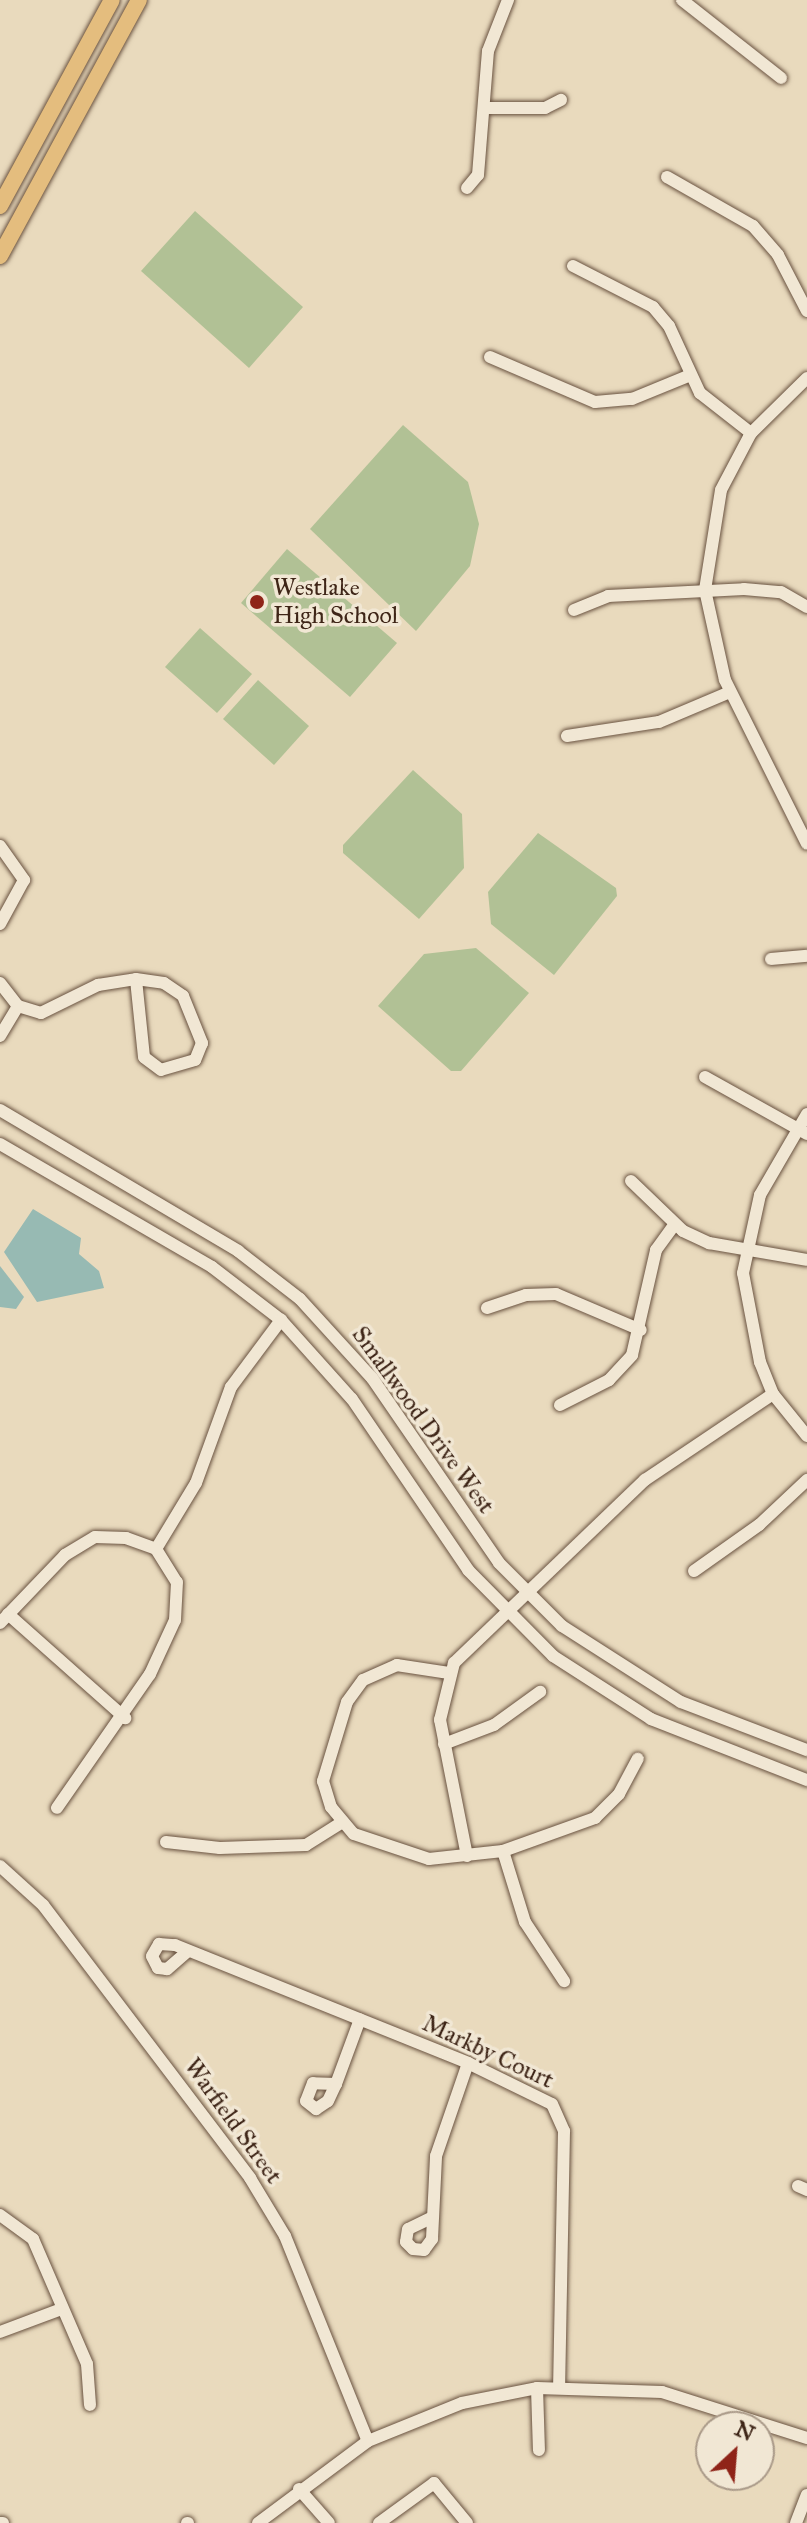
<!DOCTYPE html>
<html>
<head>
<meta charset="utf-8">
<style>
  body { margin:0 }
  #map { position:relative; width:807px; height:2523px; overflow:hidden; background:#e9dabd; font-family:"IM FELL Great Primer",serif }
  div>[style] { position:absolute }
  .green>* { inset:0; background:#b1c195 }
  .water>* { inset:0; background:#97bab3 }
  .roads { filter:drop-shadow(0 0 2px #695240) drop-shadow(0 0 2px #695240) }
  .minor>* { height:12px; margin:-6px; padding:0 6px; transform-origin:6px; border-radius:6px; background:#f1e7d4 }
  .major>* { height:16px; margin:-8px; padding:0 8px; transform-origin:8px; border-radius:8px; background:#e4bd7e }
  .dots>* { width:22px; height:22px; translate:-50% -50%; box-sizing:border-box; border:4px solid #f1e7d4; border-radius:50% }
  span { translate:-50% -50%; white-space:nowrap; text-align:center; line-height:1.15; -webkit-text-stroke:7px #f1e7d4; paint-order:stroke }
  .poi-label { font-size:24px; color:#3e2517 }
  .left { translate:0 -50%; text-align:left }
  .street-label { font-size:24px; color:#3e2517 }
  .north { position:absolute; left:695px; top:2411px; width:80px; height:80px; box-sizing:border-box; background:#f1e7d4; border:2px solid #a99988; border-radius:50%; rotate:26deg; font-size:22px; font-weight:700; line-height:32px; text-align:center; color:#3e2517 }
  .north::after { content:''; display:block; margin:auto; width:28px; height:36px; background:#8f2418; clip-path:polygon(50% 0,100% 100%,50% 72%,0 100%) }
</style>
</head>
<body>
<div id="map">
  <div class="green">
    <div style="clip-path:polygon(195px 211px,303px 307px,249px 368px,141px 271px)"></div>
    <div style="clip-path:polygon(403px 425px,468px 482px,479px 524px,470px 566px,416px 631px,310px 529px)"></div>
    <div style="clip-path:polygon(287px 549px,397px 643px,350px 697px,241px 603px)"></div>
    <div style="clip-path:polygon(200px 628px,252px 674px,217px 713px,165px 667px)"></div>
    <div style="clip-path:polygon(258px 680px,309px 726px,274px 765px,223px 719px)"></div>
    <div style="clip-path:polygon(413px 770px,462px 814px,464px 868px,419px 919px,343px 853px,343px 845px)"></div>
    <div style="clip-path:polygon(538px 833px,616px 888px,617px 896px,554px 975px,491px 924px,488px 892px)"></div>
    <div style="clip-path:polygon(476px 948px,529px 993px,461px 1071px,451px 1071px,378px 1006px,424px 954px)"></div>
  </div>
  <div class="water">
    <div style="clip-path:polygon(33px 1209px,81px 1238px,79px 1254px,99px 1271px,104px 1288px,37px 1302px,4px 1252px)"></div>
    <div style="clip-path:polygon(0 1266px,24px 1297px,16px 1309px,0 1307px)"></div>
  </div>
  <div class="roads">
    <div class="minor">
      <div style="left:682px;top:0;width:126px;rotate:38.2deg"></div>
      <div style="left:487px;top:108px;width:58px"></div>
      <div style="left:545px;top:108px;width:18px;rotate:-27deg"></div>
      <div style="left:667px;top:177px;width:99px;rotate:29.7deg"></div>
      <div style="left:753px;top:226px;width:38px;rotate:49deg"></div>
      <div style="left:778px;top:255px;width:63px;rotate:62.6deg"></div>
      <div style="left:467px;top:188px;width:17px;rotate:-50deg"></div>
      <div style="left:478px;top:175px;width:124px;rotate:-85.4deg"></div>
      <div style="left:488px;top:51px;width:55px;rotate:-68.6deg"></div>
      <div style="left:573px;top:266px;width:90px;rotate:27.1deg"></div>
      <div style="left:653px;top:307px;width:25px;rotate:50deg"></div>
      <div style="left:669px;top:326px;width:74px;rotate:65.2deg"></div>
      <div style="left:700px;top:393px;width:65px;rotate:38.1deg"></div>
      <div style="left:490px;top:357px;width:114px;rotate:23.2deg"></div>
      <div style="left:595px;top:402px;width:37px;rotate:-5deg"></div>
      <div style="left:632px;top:399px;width:61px;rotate:-22.3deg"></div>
      <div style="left:807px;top:378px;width:78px;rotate:135.5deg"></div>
      <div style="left:751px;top:433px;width:64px;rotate:117.8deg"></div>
      <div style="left:721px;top:490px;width:101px;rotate:99.1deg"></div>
      <div style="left:705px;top:590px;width:92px;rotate:77.5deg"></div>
      <div style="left:725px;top:680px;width:183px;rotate:63.4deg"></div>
      <div style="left:574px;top:610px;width:37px;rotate:-22deg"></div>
      <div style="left:608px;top:596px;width:136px;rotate:-2.9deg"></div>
      <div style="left:744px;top:589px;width:37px;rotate:5deg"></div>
      <div style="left:781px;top:592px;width:30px;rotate:30deg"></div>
      <div style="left:567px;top:736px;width:93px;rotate:-8.7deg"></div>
      <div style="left:659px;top:722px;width:77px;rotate:-22.9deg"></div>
      <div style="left:0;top:846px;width:42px;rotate:54.8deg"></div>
      <div style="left:24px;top:880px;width:50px;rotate:118.6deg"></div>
      <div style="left:771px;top:959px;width:36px;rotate:-5deg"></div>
      <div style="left:136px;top:979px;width:28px;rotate:8deg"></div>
      <div style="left:164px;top:983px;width:23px;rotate:34deg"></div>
      <div style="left:183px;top:996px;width:51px;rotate:68deg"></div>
      <div style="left:202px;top:1043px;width:18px;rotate:112deg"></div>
      <div style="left:195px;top:1060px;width:35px;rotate:164deg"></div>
      <div style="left:161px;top:1070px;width:21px;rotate:-143deg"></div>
      <div style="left:144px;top:1057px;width:78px;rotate:-95.9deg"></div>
      <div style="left:0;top:983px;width:29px;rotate:52deg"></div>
      <div style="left:18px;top:1006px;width:24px;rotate:17deg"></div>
      <div style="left:41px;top:1013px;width:64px;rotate:-26.2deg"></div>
      <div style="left:98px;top:985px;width:38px;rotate:-9deg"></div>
      <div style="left:0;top:1036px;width:35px;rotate:-59deg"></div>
      <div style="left:705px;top:1077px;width:117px;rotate:29.2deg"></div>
      <div style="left:0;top:1110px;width:277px;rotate:30.6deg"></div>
      <div style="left:238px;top:1251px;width:78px;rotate:37.7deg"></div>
      <div style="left:300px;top:1299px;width:107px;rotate:47.7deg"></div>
      <div style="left:372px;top:1378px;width:224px;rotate:55.5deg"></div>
      <div style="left:499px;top:1563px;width:89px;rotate:45deg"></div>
      <div style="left:562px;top:1626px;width:141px;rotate:32.6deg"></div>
      <div style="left:681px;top:1702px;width:135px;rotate:20.9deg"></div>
      <div style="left:807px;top:1114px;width:94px;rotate:120.1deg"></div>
      <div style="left:760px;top:1195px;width:80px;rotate:102.3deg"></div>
      <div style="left:743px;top:1273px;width:91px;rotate:79.2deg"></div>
      <div style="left:760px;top:1362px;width:35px;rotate:68deg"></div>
      <div style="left:773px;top:1394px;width:54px;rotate:51deg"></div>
      <div style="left:0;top:1144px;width:245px;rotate:30.1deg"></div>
      <div style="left:212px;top:1267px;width:87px;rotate:37.5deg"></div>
      <div style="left:281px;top:1320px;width:106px;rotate:48.1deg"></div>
      <div style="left:352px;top:1399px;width:207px;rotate:55.8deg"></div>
      <div style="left:468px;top:1570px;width:121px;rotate:45.3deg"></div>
      <div style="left:553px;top:1656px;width:117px;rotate:32.7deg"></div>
      <div style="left:651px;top:1719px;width:168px;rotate:21.4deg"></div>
      <div style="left:631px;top:1181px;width:72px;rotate:43.9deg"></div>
      <div style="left:683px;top:1231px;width:29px;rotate:25deg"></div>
      <div style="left:709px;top:1243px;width:99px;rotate:9.8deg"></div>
      <div style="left:487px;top:1308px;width:41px;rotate:-18.4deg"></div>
      <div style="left:526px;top:1295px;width:30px;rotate:-2deg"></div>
      <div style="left:556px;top:1294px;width:92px;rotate:23deg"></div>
      <div style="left:560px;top:1405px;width:55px;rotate:-27deg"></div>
      <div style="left:609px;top:1380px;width:34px;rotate:-47deg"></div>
      <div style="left:632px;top:1355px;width:108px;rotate:-77.1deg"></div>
      <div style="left:656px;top:1250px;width:32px;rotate:-54deg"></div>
      <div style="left:156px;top:1549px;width:77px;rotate:-58.8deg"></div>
      <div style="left:196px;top:1483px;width:102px;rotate:-70deg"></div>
      <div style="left:231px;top:1387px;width:84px;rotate:-53.3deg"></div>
      <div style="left:694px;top:1571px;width:80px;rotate:-35.3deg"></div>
      <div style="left:759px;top:1525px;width:66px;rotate:-43.2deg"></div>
      <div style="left:8px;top:1614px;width:157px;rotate:41.6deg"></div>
      <div style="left:0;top:1623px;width:94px;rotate:-46.3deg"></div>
      <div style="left:65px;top:1555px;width:35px;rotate:-31deg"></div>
      <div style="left:95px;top:1537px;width:31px;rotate:2deg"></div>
      <div style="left:126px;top:1538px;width:32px;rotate:20deg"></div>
      <div style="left:156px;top:1549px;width:39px;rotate:58deg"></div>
      <div style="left:177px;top:1582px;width:38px;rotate:93deg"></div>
      <div style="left:175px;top:1620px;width:60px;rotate:114.8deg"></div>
      <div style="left:150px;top:1674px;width:163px;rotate:124.8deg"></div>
      <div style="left:449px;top:1673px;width:53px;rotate:-171.3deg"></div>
      <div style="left:397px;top:1665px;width:37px;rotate:156deg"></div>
      <div style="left:363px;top:1680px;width:27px;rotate:126deg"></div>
      <div style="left:347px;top:1702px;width:83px;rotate:106.9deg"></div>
      <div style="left:323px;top:1781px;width:27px;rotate:73deg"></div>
      <div style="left:331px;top:1807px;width:35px;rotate:50deg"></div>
      <div style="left:354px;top:1834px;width:79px;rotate:18.4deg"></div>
      <div style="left:429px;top:1859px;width:74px;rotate:-6.2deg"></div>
      <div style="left:503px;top:1851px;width:98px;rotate:-19.7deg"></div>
      <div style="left:595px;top:1818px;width:34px;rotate:-45deg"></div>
      <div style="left:619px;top:1794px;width:40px;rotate:-62deg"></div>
      <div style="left:444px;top:1744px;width:53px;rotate:-20.8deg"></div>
      <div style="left:494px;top:1725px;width:57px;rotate:-35.7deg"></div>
      <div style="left:166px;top:1842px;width:54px;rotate:6.3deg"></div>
      <div style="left:220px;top:1848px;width:86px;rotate:-2deg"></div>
      <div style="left:306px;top:1845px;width:41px;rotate:-32.2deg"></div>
      <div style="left:503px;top:1851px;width:74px;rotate:72.8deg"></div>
      <div style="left:525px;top:1922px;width:71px;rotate:56.5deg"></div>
      <div style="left:467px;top:1856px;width:139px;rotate:-101.2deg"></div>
      <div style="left:440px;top:1720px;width:59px;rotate:-76.2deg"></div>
      <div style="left:454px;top:1663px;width:265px;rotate:-43.8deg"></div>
      <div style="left:645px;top:1480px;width:154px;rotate:-33.9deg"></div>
      <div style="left:0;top:1866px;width:58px;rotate:42.2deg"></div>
      <div style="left:43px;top:1905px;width:343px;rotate:52.8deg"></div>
      <div style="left:250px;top:2178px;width:68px;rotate:58.9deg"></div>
      <div style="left:285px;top:2236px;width:221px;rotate:68deg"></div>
      <div style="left:188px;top:1951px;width:28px;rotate:139deg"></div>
      <div style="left:167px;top:1969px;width:9px;rotate:-174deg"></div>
      <div style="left:158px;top:1968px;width:13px;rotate:-117deg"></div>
      <div style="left:152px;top:1956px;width:14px;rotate:-60deg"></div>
      <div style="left:159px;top:1944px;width:16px;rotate:4deg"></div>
      <div style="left:175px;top:1945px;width:316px;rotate:21.9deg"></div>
      <div style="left:468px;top:2063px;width:93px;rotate:26deg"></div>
      <div style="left:552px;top:2104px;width:30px;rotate:66deg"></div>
      <div style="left:564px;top:2131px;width:255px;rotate:91.1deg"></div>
      <div style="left:336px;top:2084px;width:23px;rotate:-178deg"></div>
      <div style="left:313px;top:2083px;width:19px;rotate:111deg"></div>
      <div style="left:306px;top:2101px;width:13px;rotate:39deg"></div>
      <div style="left:316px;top:2109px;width:14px;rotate:-34deg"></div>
      <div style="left:328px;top:2101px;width:19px;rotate:-65deg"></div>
      <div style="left:336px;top:2084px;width:69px;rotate:-69.7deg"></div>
      <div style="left:798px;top:2186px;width:10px;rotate:24deg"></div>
      <div style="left:0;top:2215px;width:41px;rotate:36deg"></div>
      <div style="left:33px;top:2239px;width:136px;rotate:66.6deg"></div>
      <div style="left:87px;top:2364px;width:41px;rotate:85.8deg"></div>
      <div style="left:431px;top:2218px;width:25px;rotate:154deg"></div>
      <div style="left:408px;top:2229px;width:13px;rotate:99deg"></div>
      <div style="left:406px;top:2242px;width:10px;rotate:45deg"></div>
      <div style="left:413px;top:2249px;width:11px;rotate:5deg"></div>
      <div style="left:424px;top:2250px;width:14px;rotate:-54deg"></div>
      <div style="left:432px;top:2239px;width:83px;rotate:-87.2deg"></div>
      <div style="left:436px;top:2156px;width:98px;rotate:-71deg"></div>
      <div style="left:0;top:2332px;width:66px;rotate:-20.4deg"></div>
      <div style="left:537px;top:2388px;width:62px;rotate:88.2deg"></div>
      <div style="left:299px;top:2489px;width:45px;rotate:48.6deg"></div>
      <div style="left:0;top:2523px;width:3px"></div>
      <div style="left:187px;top:2523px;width:1px"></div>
      <div style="left:258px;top:2523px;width:137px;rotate:-36.7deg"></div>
      <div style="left:368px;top:2441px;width:101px;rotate:-22deg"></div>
      <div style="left:462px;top:2403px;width:76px;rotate:-11.3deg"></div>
      <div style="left:537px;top:2388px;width:125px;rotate:1.8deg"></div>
      <div style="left:662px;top:2392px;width:152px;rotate:17.6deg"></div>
      <div style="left:379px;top:2523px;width:68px;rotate:-36deg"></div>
      <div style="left:434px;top:2483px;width:52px;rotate:50.5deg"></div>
      <div style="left:796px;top:2523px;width:30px;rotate:-69deg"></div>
    </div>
    <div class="major">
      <div style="left:0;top:206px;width:234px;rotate:-61.5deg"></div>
      <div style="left:0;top:256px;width:291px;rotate:-61.5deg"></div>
    </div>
  </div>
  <div class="dots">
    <div style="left:257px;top:602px;background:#8f2418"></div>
  </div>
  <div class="poi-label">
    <span class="left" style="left:273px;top:602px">Westlake<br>High School</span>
  </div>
  <div class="street-label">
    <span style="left:423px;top:1420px;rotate:54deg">Smallwood Drive West</span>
    <span style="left:488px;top:2052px;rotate:25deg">Markby Court</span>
    <span style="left:233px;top:2121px;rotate:54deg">Warfield Street</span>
  </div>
  <div class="north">N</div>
</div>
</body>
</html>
